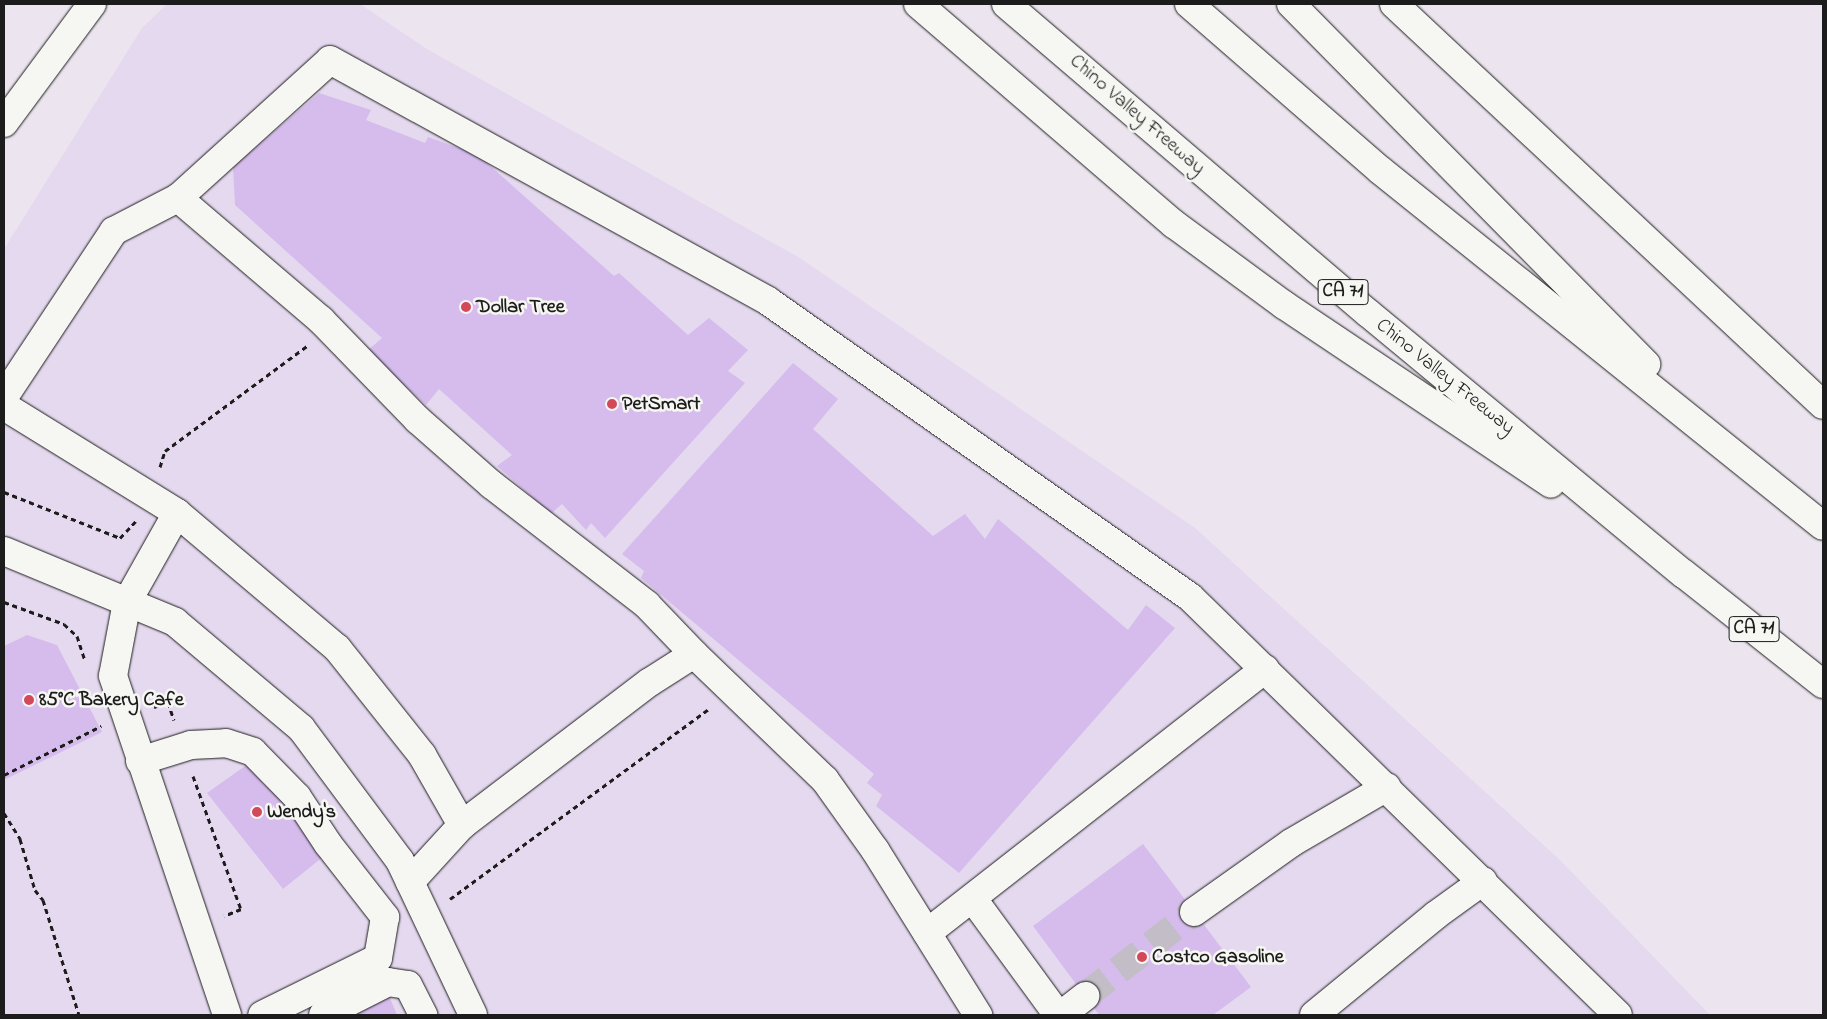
<!DOCTYPE html>
<html>
<head>
<meta charset="utf-8">
<style>
  body { margin:0 }
  #map { position:relative; width:1827px; height:1019px; overflow:hidden; background:#ece5f0; font-family:"Indie Flower",sans-serif }
  div>[style] { position:absolute }
  .built>* { inset:0; background:#e5d9ef }
  .building>* { inset:0; background:#d5bcec }
  .minor-tunnel>* { height:28px; margin-top:-14px; transform-origin:0; background:repeating-linear-gradient(90deg,#c2bdc6 0 28px,transparent 0 42px) }
  .path>* { height:3px; margin-top:-1.5px; transform-origin:0; background:repeating-linear-gradient(90deg,#1c1c1c 0 5px,transparent 0 9px) }
  .roads { filter:drop-shadow(0 0 1px #1c1c1c) drop-shadow(0 0 1px #1c1c1c) }
  .minor>* { height:28px; margin:-14px; padding:0 14px; transform-origin:14px; border-radius:14px; background:#f6f6f2 }
  .major>* { height:28px; margin:-14px; padding:0 14px; transform-origin:14px; border-radius:14px; background:#f6f6f2 }
  .highway>* { height:28px; margin:-14px; padding:0 14px; transform-origin:14px; border-radius:14px; background:#f6f6f2 }
  .dots>* { width:14px; height:14px; translate:-50% -50%; box-sizing:border-box; border:2px solid #f6f6f2; border-radius:50% }
  span { translate:-50% -50%; white-space:nowrap; text-align:center; line-height:1.15; -webkit-text-stroke:5px #f6f6f2; paint-order:stroke }
  .shield-label span { padding:1px 4px; background:#f6f6f2; border:1px solid; border-radius:4px; -webkit-text-stroke-width:0 }
  .shield-label { font-size:19px; color:#1c1c1c; font-weight:700 }
  .street-label { font-size:20px; color:#1c1c1c }
  .poi-label { font-size:20px; color:#1c1c1c; font-weight:700 }
  .left { translate:0 -50%; text-align:left }
  .frame { position:absolute; inset:0; border:5px solid #1c1c1c; pointer-events:none }
</style>
</head>
<body>
<div id="map">
  <div class="built">
    <div style="clip-path:polygon(167px 4px,360px 4px,427px 49px,800px 258px,1195px 528px,1560px 860px,1710px 1015px,4px 1015px,4px 249px,142px 28px)"></div>
  </div>
  <div class="building">
    <div style="clip-path:polygon(319px 93px,371px 110px,366px 120px,425px 143px,428px 137px,478px 155px,614px 276px,619px 273px,688px 335px,709px 318px,748px 350px,728px 371px,745px 383px,605px 538px,591px 523px,586px 530px,562px 504px,551px 514px,497px 466px,512px 455px,439px 389px,426px 405px,367px 351px,382px 338px,235px 205px,233px 167px)"></div>
    <div style="clip-path:polygon(793px 363px,838px 399px,813px 429px,933px 536px,965px 514px,985px 539px,998px 519px,1128px 630px,1146px 605px,1175px 628px,959px 873px,876px 806px,882px 795px,867px 783px,874px 774px,641px 578px,644px 571px,622px 554px)"></div>
    <div style="clip-path:polygon(27px 635px,57px 645px,102px 732px,4px 780px,4px 646px)"></div>
    <div style="clip-path:polygon(248px 764px,265px 786px,268px 782px,324px 856px,283px 889px,207px 793px)"></div>
    <div style="clip-path:polygon(1143px 844px,1251px 987px,1213px 1015px,1099px 1015px,1033px 926px)"></div>
    <div style="clip-path:polygon(389px 996px,397px 1015px,350px 1015px)"></div>
  </div>
  <div class="minor-tunnel">
    <div style="left:1085px;top:996px;width:138px;rotate:-37.6deg"></div>
  </div>
  <div class="path">
    <div style="left:160px;top:467px;width:17px;rotate:-73deg"></div>
    <div style="left:165px;top:451px;width:177px;rotate:-36.5deg"></div>
    <div style="left:4px;top:492px;width:125px;rotate:21.6deg"></div>
    <div style="left:120px;top:538px;width:23px;rotate:-47deg"></div>
    <div style="left:4px;top:602px;width:64px;rotate:20.1deg"></div>
    <div style="left:64px;top:624px;width:18px;rotate:43deg"></div>
    <div style="left:77px;top:636px;width:26px;rotate:72deg"></div>
    <div style="left:154px;top:707px;width:15px;rotate:-20deg"></div>
    <div style="left:168px;top:702px;width:19px;rotate:72deg"></div>
    <div style="left:4px;top:775px;width:109px;rotate:-26.8deg"></div>
    <div style="left:193px;top:776px;width:141px;rotate:70.2deg"></div>
    <div style="left:241px;top:909px;width:18px;rotate:158deg"></div>
    <div style="left:4px;top:813px;width:31px;rotate:58deg"></div>
    <div style="left:20px;top:839px;width:53px;rotate:73.6deg"></div>
    <div style="left:35px;top:890px;width:13px;rotate:51deg"></div>
    <div style="left:43px;top:900px;width:121px;rotate:72.6deg"></div>
    <div style="left:450px;top:899px;width:321px;rotate:-36.3deg"></div>
  </div>
  <div class="roads">
    <div class="minor">
      <div style="left:178px;top:198px;width:188px;rotate:40.5deg"></div>
      <div style="left:321px;top:320px;width:139px;rotate:45.9deg"></div>
      <div style="left:418px;top:420px;width:98px;rotate:41.3deg"></div>
      <div style="left:492px;top:485px;width:196px;rotate:37.7deg"></div>
      <div style="left:647px;top:605px;width:68px;rotate:46.2deg"></div>
      <div style="left:4px;top:397px;width:199px;rotate:-56.5deg"></div>
      <div style="left:114px;top:231px;width:72px;rotate:-27.3deg"></div>
      <div style="left:178px;top:198px;width:205px;rotate:-42.2deg"></div>
      <div style="left:330px;top:60px;width:500px;rotate:28.8deg"></div>
      <div style="left:768px;top:301px;width:515px;rotate:35.05deg"></div>
      <div style="left:1190px;top:597px;width:598px;rotate:44.32deg"></div>
      <div style="left:4px;top:406px;width:203px;rotate:31.7deg"></div>
      <div style="left:177px;top:513px;width:209px;rotate:40.2deg"></div>
      <div style="left:337px;top:648px;width:137px;rotate:51.5deg"></div>
      <div style="left:422px;top:755px;width:81px;rotate:60.3deg"></div>
      <div style="left:177px;top:513px;width:102px;rotate:119.3deg"></div>
      <div style="left:127px;top:602px;width:75px;rotate:100.7deg"></div>
      <div style="left:113px;top:676px;width:358px;rotate:71.4deg"></div>
      <div style="left:4px;top:551px;width:185px;rotate:22.5deg"></div>
      <div style="left:175px;top:622px;width:165px;rotate:40.1deg"></div>
      <div style="left:301px;top:728px;width:166px;rotate:53.3deg"></div>
      <div style="left:400px;top:861px;width:170px;rotate:64.6deg"></div>
      <div style="left:140px;top:761px;width:53px;rotate:-17.4deg"></div>
      <div style="left:191px;top:745px;width:35px;rotate:-3deg"></div>
      <div style="left:226px;top:743px;width:28px;rotate:18deg"></div>
      <div style="left:253px;top:752px;width:63px;rotate:45.6deg"></div>
      <div style="left:297px;top:797px;width:56px;rotate:56.6deg"></div>
      <div style="left:328px;top:844px;width:93px;rotate:52deg"></div>
      <div style="left:385px;top:917px;width:42px;rotate:99.7deg"></div>
      <div style="left:378px;top:958px;width:129px;rotate:153.8deg"></div>
      <div style="left:410px;top:882px;width:77px;rotate:-47.6deg"></div>
      <div style="left:462px;top:825px;width:236px;rotate:-37.3deg"></div>
      <div style="left:650px;top:682px;width:52px;rotate:-32.5deg"></div>
      <div style="left:694px;top:654px;width:182px;rotate:43.9deg"></div>
      <div style="left:825px;top:780px;width:86px;rotate:54.5deg"></div>
      <div style="left:875px;top:850px;width:195px;rotate:58deg"></div>
      <div style="left:973px;top:899px;width:144px;rotate:53.8deg"></div>
      <div style="left:1194px;top:912px;width:119px;rotate:-35.4deg"></div>
      <div style="left:1291px;top:843px;width:111px;rotate:-30.3deg"></div>
      <div style="left:927px;top:933px;width:429px;rotate:-38deg"></div>
      <div style="left:323px;top:1015px;width:73px;rotate:-26.9deg"></div>
      <div style="left:388px;top:982px;width:20px;rotate:9deg"></div>
      <div style="left:408px;top:985px;width:34px;rotate:63deg"></div>
      <div style="left:1061px;top:1015px;width:31px;rotate:-38deg"></div>
      <div style="left:1314px;top:1015px;width:158px;rotate:-39.3deg"></div>
      <div style="left:1436px;top:915px;width:58px;rotate:-35.9deg"></div>
    </div>
    <div class="major">
      <div style="left:4px;top:123px;width:148px;rotate:-53.5deg"></div>
    </div>
    <div class="highway">
      <div style="left:918px;top:4px;width:338px;rotate:40.7deg"></div>
      <div style="left:1174px;top:224px;width:137px;rotate:36.4deg"></div>
      <div style="left:1284px;top:305px;width:321px;rotate:33.8deg"></div>
      <div style="left:1006px;top:4px;width:476px;rotate:40.5deg"></div>
      <div style="left:1368px;top:313px;width:410px;rotate:39.6deg"></div>
      <div style="left:1684px;top:574px;width:177px;rotate:38.4deg"></div>
      <div style="left:1189px;top:4px;width:253px;rotate:41deg"></div>
      <div style="left:1380px;top:170px;width:568px;rotate:38.79deg"></div>
      <div style="left:1291px;top:4px;width:506px;rotate:45.4deg"></div>
      <div style="left:1394px;top:4px;width:587px;rotate:43.07deg"></div>
    </div>
  </div>
  <div class="dots">
    <div style="left:466px;top:307px;background:#d1495b"></div>
    <div style="left:612px;top:404px;background:#d1495b"></div>
    <div style="left:29px;top:700px;background:#d1495b"></div>
    <div style="left:257px;top:812px;background:#d1495b"></div>
    <div style="left:1142px;top:957px;background:#d1495b"></div>
  </div>
  <div class="shield-label">
    <span style="left:1343px;top:292px">CA 71</span>
    <span style="left:1754px;top:629px">CA 71</span>
  </div>
  <div class="street-label">
    <span style="left:1137px;top:115px;rotate:41deg">Chino Valley Freeway</span>
    <span style="left:1445px;top:377px;rotate:39deg">Chino Valley Freeway</span>
  </div>
  <div class="poi-label">
    <span class="left" style="left:476px;top:307px">Dollar Tree</span>
    <span class="left" style="left:622px;top:404px">PetSmart</span>
    <span class="left" style="left:39px;top:700px">85°C Bakery Cafe</span>
    <span class="left" style="left:267px;top:812px">Wendy's</span>
    <span class="left" style="left:1152px;top:957px">Costco Gasoline</span>
  </div>
  <div class="frame"></div>
</div>
</body>
</html>
